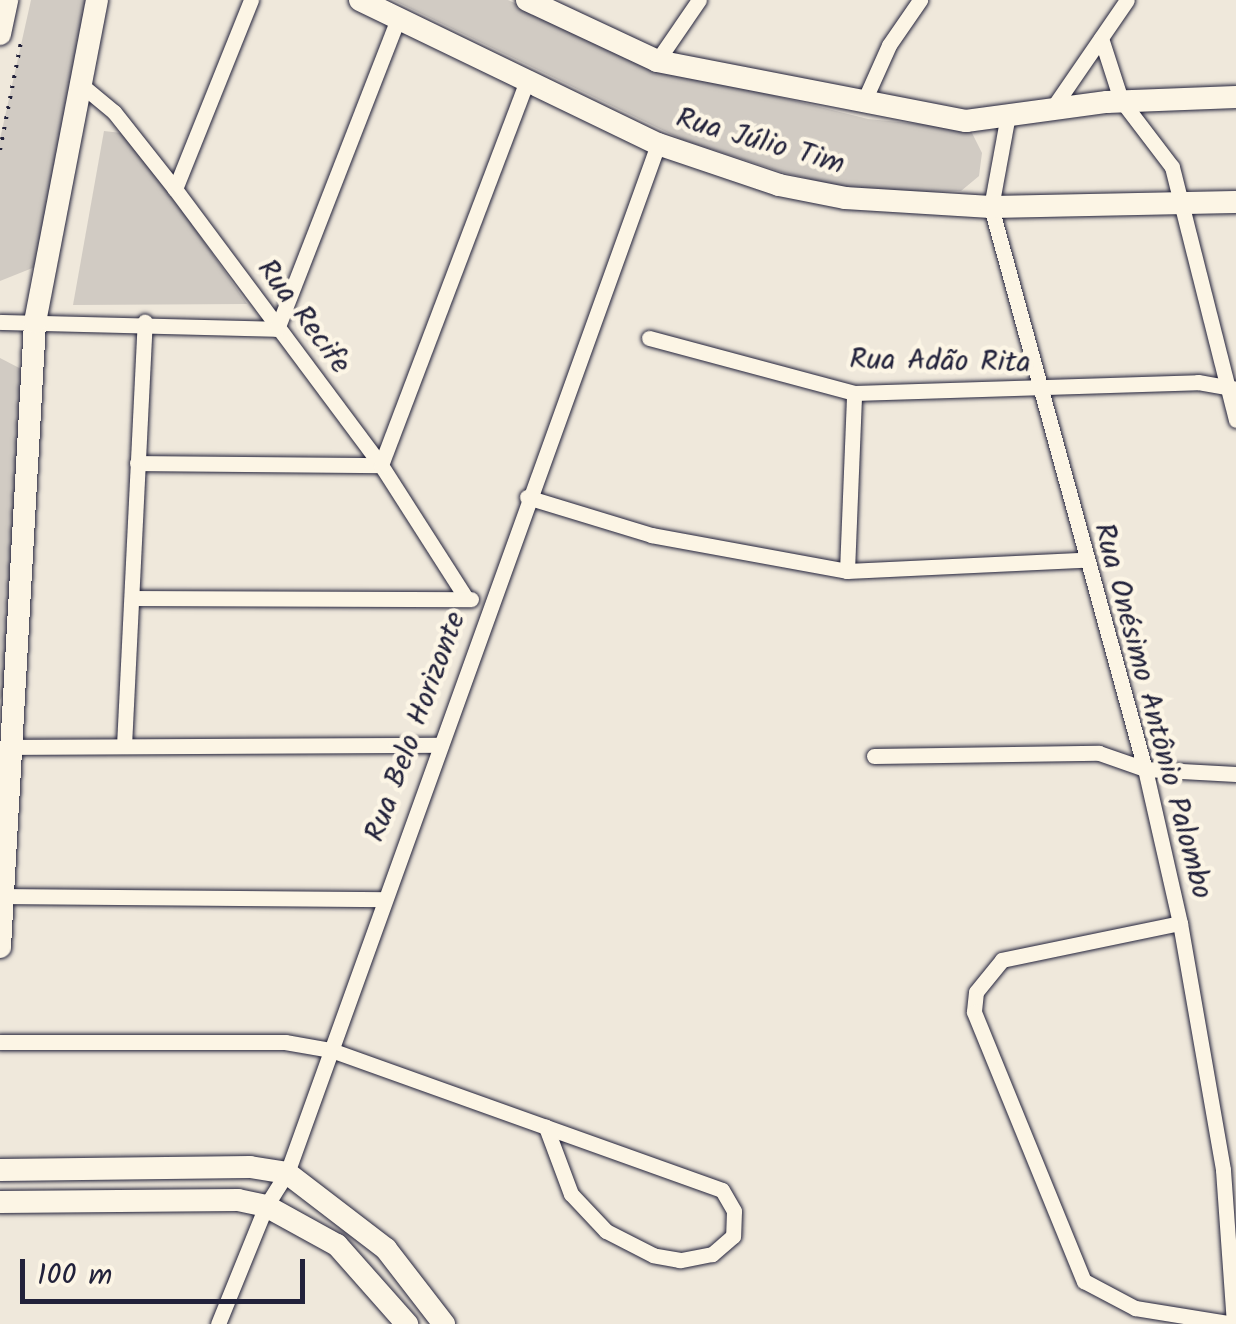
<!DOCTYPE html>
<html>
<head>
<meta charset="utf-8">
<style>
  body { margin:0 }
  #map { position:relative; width:1236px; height:1324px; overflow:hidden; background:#efe8db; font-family:Kalam,sans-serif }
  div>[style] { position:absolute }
  .green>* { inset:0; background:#d1cbc3 }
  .path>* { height:4px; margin-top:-2px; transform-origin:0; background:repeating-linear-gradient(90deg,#22223b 0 2.5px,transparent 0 10.5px) }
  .roads { filter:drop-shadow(0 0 2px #22223b) drop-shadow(0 0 2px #22223b) }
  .minor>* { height:15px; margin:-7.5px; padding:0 7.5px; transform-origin:7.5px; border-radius:7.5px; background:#fcf5e5 }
  .secondary>* { height:22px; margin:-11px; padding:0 11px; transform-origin:11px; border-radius:11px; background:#fcf5e5 }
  span { translate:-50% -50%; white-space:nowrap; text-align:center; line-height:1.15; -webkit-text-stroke:9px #fcf5e5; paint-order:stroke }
  .street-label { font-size:30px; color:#22223b }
  .scale { position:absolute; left:20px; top:1259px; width:285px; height:45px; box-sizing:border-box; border:5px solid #22223b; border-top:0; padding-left:12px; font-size:30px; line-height:35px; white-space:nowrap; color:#22223b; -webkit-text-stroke:8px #fcf5e5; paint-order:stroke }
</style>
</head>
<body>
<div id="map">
  <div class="green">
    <div style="clip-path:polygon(31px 0,95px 0,35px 267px,0 281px,0 139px)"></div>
    <div style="clip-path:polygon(393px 0,508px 0,660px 67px,868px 119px,970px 129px,982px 153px,979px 176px,961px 191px,922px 192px,850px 189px,785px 173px,683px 140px)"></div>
    <div style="clip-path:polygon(104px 131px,130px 134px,247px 304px,73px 305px)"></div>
    <div style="clip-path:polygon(0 358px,27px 372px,9px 685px,0 700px)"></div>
  </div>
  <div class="path">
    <div style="left:0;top:150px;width:115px;rotate:-79deg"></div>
  </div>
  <div class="roads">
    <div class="minor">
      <div style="left:1101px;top:38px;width:65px;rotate:72.1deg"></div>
      <div style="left:1121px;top:100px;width:84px;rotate:52.7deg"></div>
      <div style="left:1172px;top:167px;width:261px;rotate:75.8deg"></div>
      <div style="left:657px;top:61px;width:74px;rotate:-55.5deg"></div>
      <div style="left:79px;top:83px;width:45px;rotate:39.6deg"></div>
      <div style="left:114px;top:112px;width:98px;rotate:51.6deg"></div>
      <div style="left:175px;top:189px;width:344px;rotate:53.3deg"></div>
      <div style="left:381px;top:465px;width:158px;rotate:57.4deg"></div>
      <div style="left:864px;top:101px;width:61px;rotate:-65.9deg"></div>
      <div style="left:889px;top:45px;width:55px;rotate:-55.4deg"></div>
      <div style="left:1052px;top:109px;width:132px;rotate:-55.5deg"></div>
      <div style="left:1007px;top:120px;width:88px;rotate:100.4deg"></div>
      <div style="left:991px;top:207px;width:583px;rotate:74.68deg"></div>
      <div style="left:1145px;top:769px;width:158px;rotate:77.2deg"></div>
      <div style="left:1180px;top:923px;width:251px;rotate:80.1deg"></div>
      <div style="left:1223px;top:1170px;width:154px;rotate:85.9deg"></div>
      <div style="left:175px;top:189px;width:204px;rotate:-68.1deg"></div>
      <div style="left:0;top:322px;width:277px;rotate:1.4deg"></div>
      <div style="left:277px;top:329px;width:334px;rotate:-68.7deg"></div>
      <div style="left:649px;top:338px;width:212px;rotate:15deg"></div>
      <div style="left:854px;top:393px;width:344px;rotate:-1.8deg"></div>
      <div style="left:1198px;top:382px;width:39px;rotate:10deg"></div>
      <div style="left:137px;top:463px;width:244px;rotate:0.5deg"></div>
      <div style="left:381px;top:465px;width:411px;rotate:-69.2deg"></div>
      <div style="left:527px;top:497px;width:130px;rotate:17deg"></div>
      <div style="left:651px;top:535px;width:199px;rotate:10.4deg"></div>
      <div style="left:847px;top:571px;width:237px;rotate:-2.7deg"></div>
      <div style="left:847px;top:571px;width:178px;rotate:-87.7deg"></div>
      <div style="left:133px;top:598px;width:338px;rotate:0.2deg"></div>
      <div style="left:124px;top:746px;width:425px;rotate:-87.2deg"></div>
      <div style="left:5px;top:747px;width:436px;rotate:-0.3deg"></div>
      <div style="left:874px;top:756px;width:225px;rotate:-0.8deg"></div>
      <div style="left:1099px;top:753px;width:49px;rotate:19.2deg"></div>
      <div style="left:1145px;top:769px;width:91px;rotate:3.1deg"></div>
      <div style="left:4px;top:896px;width:379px;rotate:0.5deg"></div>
      <div style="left:1180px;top:923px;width:182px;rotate:168.3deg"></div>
      <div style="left:1002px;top:960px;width:41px;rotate:129.1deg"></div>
      <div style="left:976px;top:992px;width:20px;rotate:96deg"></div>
      <div style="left:974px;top:1012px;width:291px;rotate:67.8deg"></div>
      <div style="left:1084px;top:1281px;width:58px;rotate:27.9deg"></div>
      <div style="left:1135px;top:1308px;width:100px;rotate:9.2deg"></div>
      <div style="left:0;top:1042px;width:285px"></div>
      <div style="left:285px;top:1042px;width:47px;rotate:9.9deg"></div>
      <div style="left:331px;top:1050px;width:415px;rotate:19.7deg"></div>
      <div style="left:722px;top:1190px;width:24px;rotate:60deg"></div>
      <div style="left:734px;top:1211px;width:25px;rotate:92deg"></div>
      <div style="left:733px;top:1236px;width:28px;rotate:139deg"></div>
      <div style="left:712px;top:1254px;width:33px;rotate:169deg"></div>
      <div style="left:680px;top:1260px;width:27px;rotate:-170deg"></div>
      <div style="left:653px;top:1255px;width:53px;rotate:-152.9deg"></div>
      <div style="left:606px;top:1231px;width:51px;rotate:-133.4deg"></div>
      <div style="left:571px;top:1194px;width:72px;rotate:-110.5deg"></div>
      <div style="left:218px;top:1324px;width:127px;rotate:-67.9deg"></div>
      <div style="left:266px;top:1206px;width:39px;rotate:-58deg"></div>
      <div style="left:287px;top:1173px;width:1094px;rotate:-70.17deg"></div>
    </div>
    <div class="secondary">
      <div style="left:360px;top:0;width:331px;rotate:25.8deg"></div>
      <div style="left:658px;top:144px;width:128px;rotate:18.7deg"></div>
      <div style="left:779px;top:185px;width:67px;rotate:11.1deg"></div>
      <div style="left:845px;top:198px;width:146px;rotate:3.5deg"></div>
      <div style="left:991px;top:207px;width:245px;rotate:-1.2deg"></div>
      <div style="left:527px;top:0;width:144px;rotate:25.1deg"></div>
      <div style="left:657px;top:61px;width:315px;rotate:11deg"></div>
      <div style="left:966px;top:121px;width:142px;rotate:-7.7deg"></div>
      <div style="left:1107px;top:102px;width:129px;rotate:-2.2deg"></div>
      <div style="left:0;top:34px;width:35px;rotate:-78deg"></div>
      <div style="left:0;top:947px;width:626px;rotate:-86.79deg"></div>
      <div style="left:35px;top:322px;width:328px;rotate:-79.1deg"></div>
      <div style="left:0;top:1170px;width:250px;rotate:-0.7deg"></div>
      <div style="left:250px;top:1167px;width:37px;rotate:9deg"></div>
      <div style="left:287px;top:1173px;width:125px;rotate:37.5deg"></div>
      <div style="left:386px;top:1249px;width:95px;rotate:52.3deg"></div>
      <div style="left:0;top:1202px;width:238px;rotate:-0.5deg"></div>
      <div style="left:238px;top:1200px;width:29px;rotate:12deg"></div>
      <div style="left:266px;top:1206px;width:81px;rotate:28.8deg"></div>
      <div style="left:337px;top:1245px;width:106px;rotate:48.5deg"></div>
    </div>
  </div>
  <div class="street-label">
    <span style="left:760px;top:142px;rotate:16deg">Rua Júlio Tim</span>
    <span style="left:303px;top:317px;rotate:53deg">Rua Recife</span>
    <span style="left:940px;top:362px;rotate:1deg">Rua Adão Rita</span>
    <span style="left:1152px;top:711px;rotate:75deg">Rua Onésimo Antônio Palombo</span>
    <span style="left:416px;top:727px;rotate:-70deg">Rua Belo Horizonte</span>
  </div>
  <div class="scale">100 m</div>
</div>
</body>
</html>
